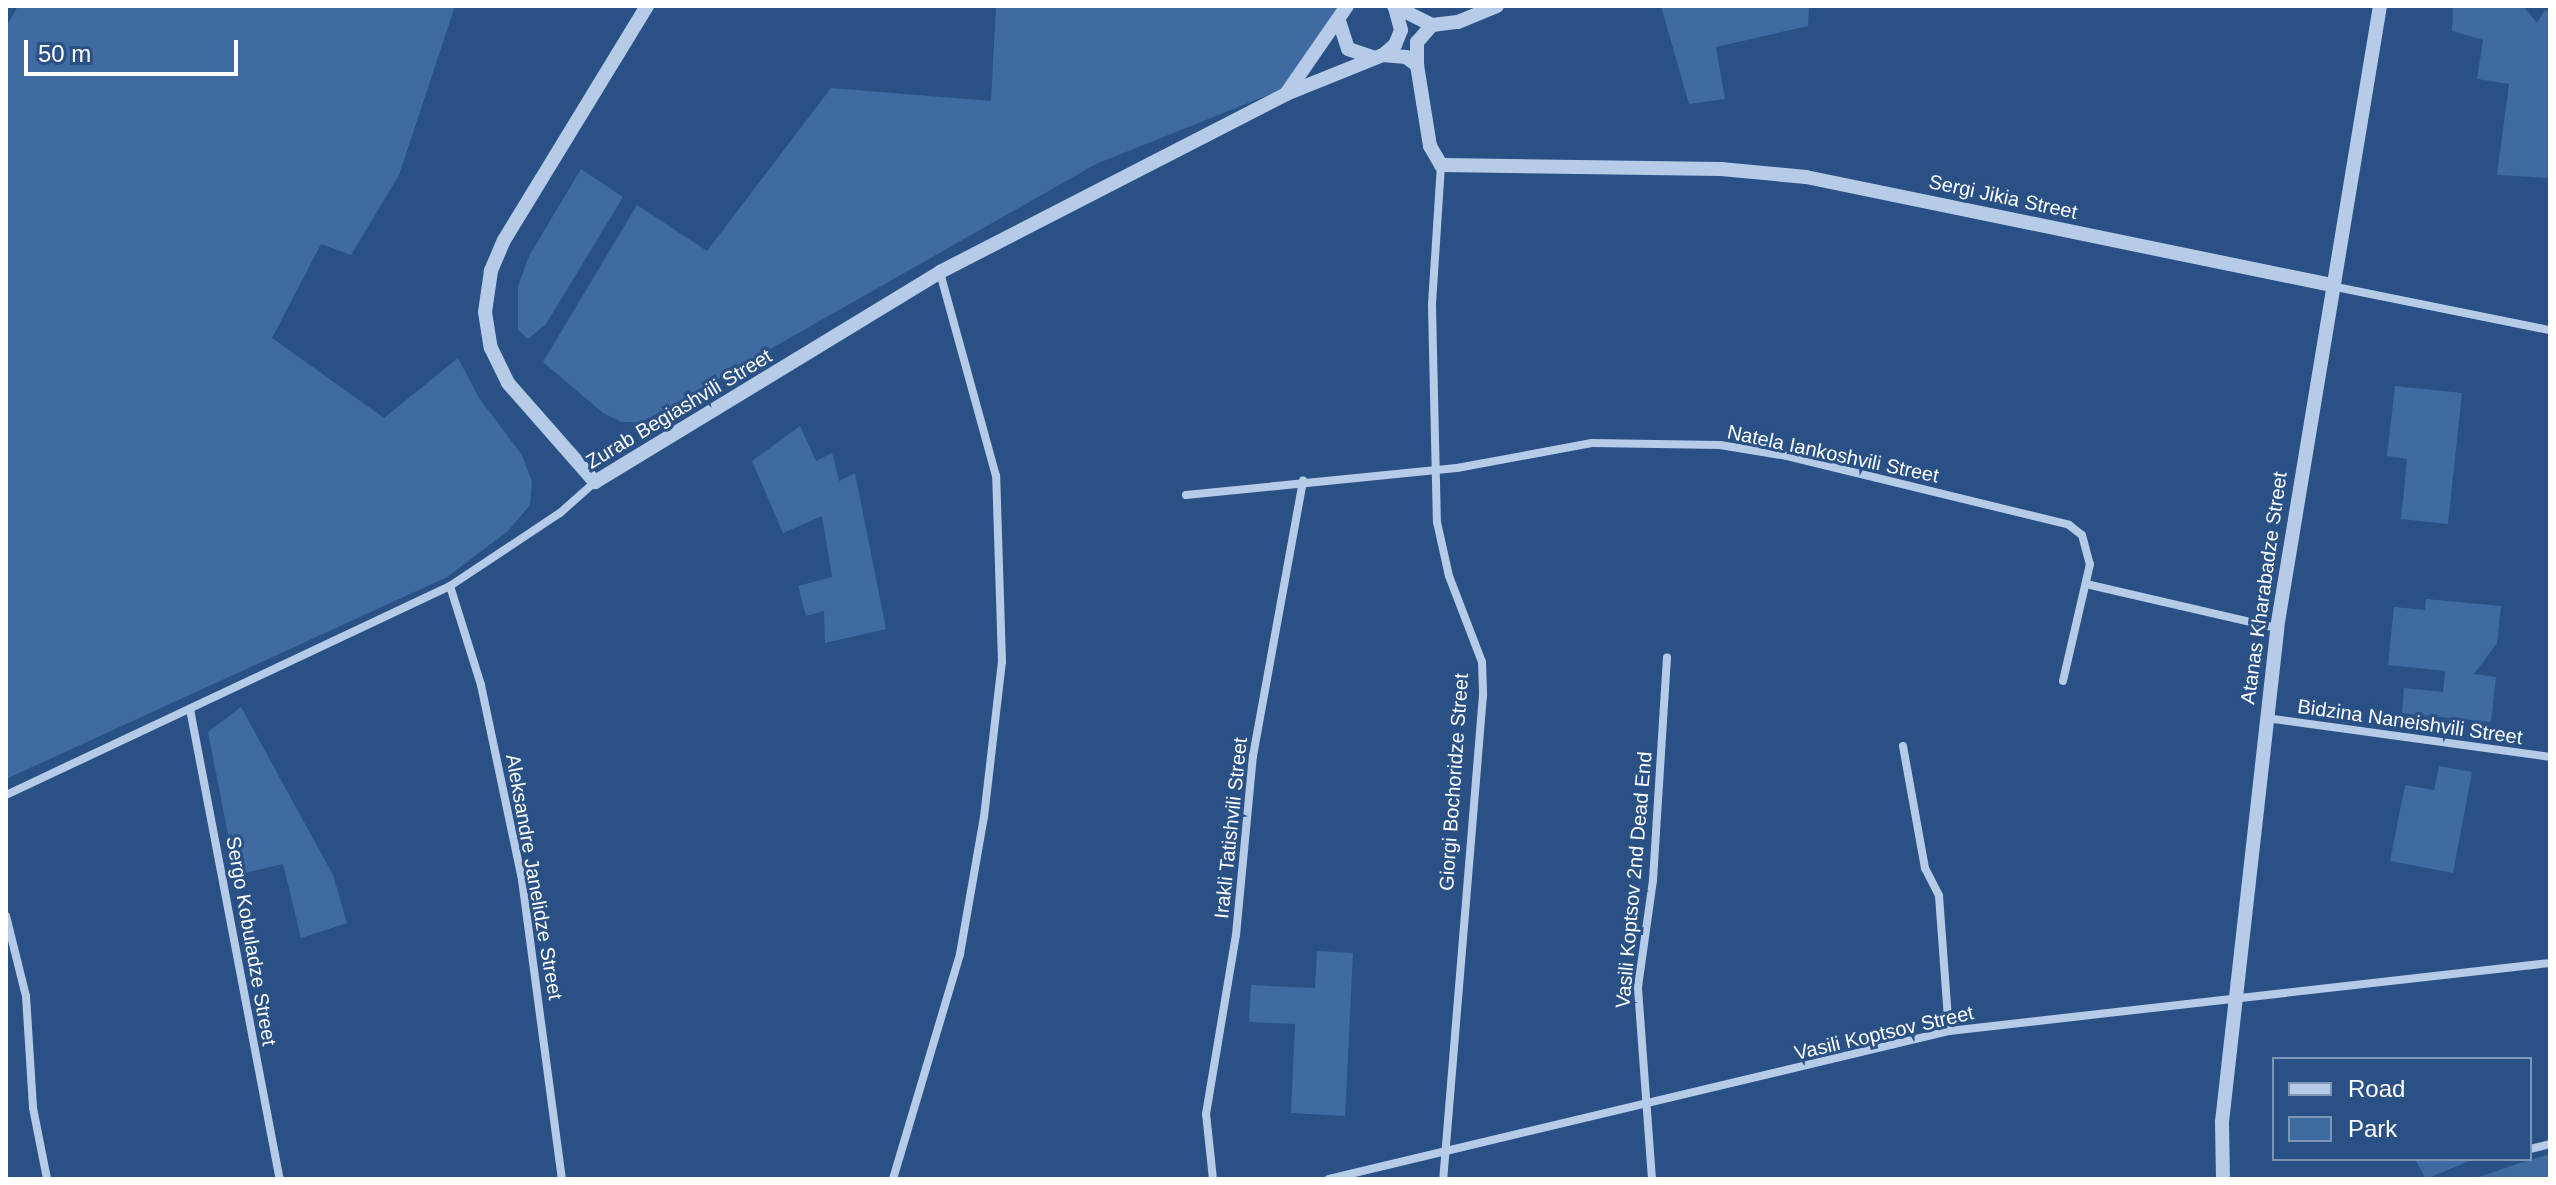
<!DOCTYPE html>
<html>
<head>
<meta charset="utf-8">
<style>
  body { margin:0 }
  #map { position:relative; width:2556px; height:1185px; overflow:hidden; background:#2a5186; font-family:Helvetica,sans-serif }
  div>[style] { position:absolute }
  .green>* { inset:0; background:#3f6aa2 }
  .minor>* { height:8px; margin:-4px; padding:0 4px; transform-origin:4px; border-radius:4px; background:#b6cbe7 }
  .tertiary>* { height:14px; margin:-7px; padding:0 7px; transform-origin:7px; border-radius:7px; background:#b6cbe7 }
  span { translate:-50% -50%; white-space:nowrap; text-align:center; line-height:1.15; -webkit-text-stroke:6px #2a5186; paint-order:stroke }
  .street-label { font-size:20px; color:#fff }
  .frame { position:absolute; inset:0; border:8px solid #fff; pointer-events:none }
  .legend { position:absolute; left:2272px; top:1057px; width:260px; height:104px; box-sizing:border-box; background:#2a5186; border:2px solid #7f97b6; margin:0; padding:10px 14px; list-style:none; font-size:24px; color:#fff }
  .legend li { display:flex; align-items:center; gap:16px; height:40px }
  .legend b { width:40px; border:2px solid #7f97b6 }
  .scale { position:absolute; left:24px; top:40px; width:214px; height:36px; box-sizing:border-box; border:4px solid #fff; border-top:0; padding-left:10px; font-size:24px; line-height:28px; white-space:nowrap; color:#fff; -webkit-text-stroke:6px #2a5186; paint-order:stroke }
</style>
</head>
<body>
<div id="map">
  <div class="green">
    <div style="clip-path:polygon(18px 6px,455px 6px,399px 175px,351px 255px,321px 244px,272px 338px,384px 418px,458px 358px,479px 398px,522px 455px,532px 482px,530px 505px,508px 531px,447px 577px,6px 779px,6px 27px)"></div>
    <div style="clip-path:polygon(996px 6px,1339px 6px,1281px 90px,1096px 164px,642px 422px,622px 422px,603px 413px,543px 362px,637px 205px,707px 251px,831px 88px,991px 101px)"></div>
    <div style="clip-path:polygon(1661px 6px,1809px 6px,1808px 26px,1716px 47px,1725px 99px,1689px 104px)"></div>
    <div style="clip-path:polygon(2453px 6px,2523px 6px,2537px 23px,2545px 10px,2550px 12px,2550px 178px,2497px 175px,2509px 84px,2477px 79px,2483px 40px,2452px 31px)"></div>
    <div style="clip-path:polygon(581px 169px,623px 197px,546px 324px,528px 339px,518px 330px,518px 286px,529px 256px)"></div>
    <div style="clip-path:polygon(2395px 386px,2462px 393px,2448px 524px,2401px 519px,2407px 459px,2387px 456px)"></div>
    <div style="clip-path:polygon(800px 426px,816px 461px,832px 453px,839px 481px,855px 473px,886px 629px,825px 643px,824px 611px,806px 616px,798px 586px,832px 577px,822px 516px,783px 533px,752px 461px)"></div>
    <div style="clip-path:polygon(2426px 599px,2501px 606px,2497px 643px,2474px 674px,2496px 677px,2491px 722px,2402px 713px,2404px 688px,2443px 692px,2445px 671px,2388px 665px,2394px 607px,2425px 610px)"></div>
    <div style="clip-path:polygon(241px 707px,333px 875px,347px 923px,301px 938px,283px 864px,236px 875px,208px 732px)"></div>
    <div style="clip-path:polygon(2439px 766px,2472px 772px,2453px 873px,2390px 861px,2405px 785px,2434px 790px)"></div>
    <div style="clip-path:polygon(1317px 951px,1353px 953px,1345px 1116px,1291px 1113px,1295px 1024px,1249px 1022px,1251px 985px,1315px 988px)"></div>
    <div style="clip-path:polygon(2550px 1154px,2550px 1179px,2473px 1179px,2520px 1163px)"></div>
    <div style="clip-path:polygon(2415px 1159px,2474px 1159px,2426px 1179px)"></div>
  </div>
  <div class="minor">
    <div style="left:1441px;top:165px;width:141px;rotate:93.7deg"></div>
    <div style="left:1432px;top:306px;width:216px;rotate:88.7deg"></div>
    <div style="left:1437px;top:522px;width:55px;rotate:77.5deg"></div>
    <div style="left:1449px;top:576px;width:92px;rotate:69deg"></div>
    <div style="left:1482px;top:662px;width:33px;rotate:88deg"></div>
    <div style="left:1483px;top:695px;width:486px;rotate:94.7deg"></div>
    <div style="left:2331px;top:286px;width:223px;rotate:11.4deg"></div>
    <div style="left:1186px;top:495px;width:272px;rotate:-5.7deg"></div>
    <div style="left:1457px;top:468px;width:137px;rotate:-10.5deg"></div>
    <div style="left:1592px;top:443px;width:128px;rotate:0.9deg"></div>
    <div style="left:1720px;top:445px;width:68px;rotate:9.3deg"></div>
    <div style="left:1787px;top:456px;width:290px;rotate:13.7deg"></div>
    <div style="left:2069px;top:525px;width:16px;rotate:38deg"></div>
    <div style="left:2082px;top:535px;width:30px;rotate:75deg"></div>
    <div style="left:2090px;top:564px;width:120px;rotate:103deg"></div>
    <div style="left:2086px;top:584px;width:196px;rotate:13deg"></div>
    <div style="left:450px;top:586px;width:104px;rotate:72.6deg"></div>
    <div style="left:481px;top:685px;width:199px;rotate:78.1deg"></div>
    <div style="left:522px;top:880px;width:302px;rotate:82.4deg"></div>
    <div style="left:190px;top:709px;width:479px;rotate:79.2deg"></div>
    <div style="left:2266px;top:718px;width:287px;rotate:7.8deg"></div>
    <div style="left:1903px;top:746px;width:124px;rotate:79.8deg"></div>
    <div style="left:1925px;top:868px;width:31px;rotate:63deg"></div>
    <div style="left:1939px;top:896px;width:135px;rotate:85.8deg"></div>
    <div style="left:6px;top:795px;width:491px;rotate:-25.2deg"></div>
    <div style="left:450px;top:586px;width:132px;rotate:-33.6deg"></div>
    <div style="left:560px;top:513px;width:47px;rotate:-41.5deg"></div>
    <div style="left:6px;top:916px;width:82px;rotate:76deg"></div>
    <div style="left:26px;top:996px;width:112px;rotate:86.4deg"></div>
    <div style="left:33px;top:1108px;width:72px;rotate:78.8deg"></div>
    <div style="left:2530px;top:1149px;width:21px;rotate:-14deg"></div>
    <div style="left:893px;top:1179px;width:235px;rotate:-73.4deg"></div>
    <div style="left:960px;top:954px;width:139px;rotate:-80.1deg"></div>
    <div style="left:984px;top:817px;width:156px;rotate:-83.4deg"></div>
    <div style="left:1002px;top:662px;width:186px;rotate:-91.8deg"></div>
    <div style="left:996px;top:476px;width:212px;rotate:-105.4deg"></div>
    <div style="left:1213px;top:1179px;width:65px;rotate:-96.1deg"></div>
    <div style="left:1206px;top:1114px;width:181px;rotate:-80.5deg"></div>
    <div style="left:1236px;top:935px;width:180px;rotate:-84.6deg"></div>
    <div style="left:1253px;top:756px;width:280px;rotate:-79.7deg"></div>
    <div style="left:1329px;top:1179px;width:637px;rotate:-13.43deg"></div>
    <div style="left:1949px;top:1031px;width:605px;rotate:-6.46deg"></div>
    <div style="left:1652px;top:1179px;width:193px;rotate:-94.2deg"></div>
    <div style="left:1638px;top:987px;width:108px;rotate:-82deg"></div>
    <div style="left:1653px;top:880px;width:223px;rotate:-86.4deg"></div>
  </div>
  <div class="tertiary">
    <div style="left:647px;top:6px;width:274px;rotate:121.4deg"></div>
    <div style="left:504px;top:240px;width:34px;rotate:113deg"></div>
    <div style="left:491px;top:271px;width:41px;rotate:98.3deg"></div>
    <div style="left:485px;top:312px;width:36px;rotate:81deg"></div>
    <div style="left:491px;top:348px;width:39px;rotate:64deg"></div>
    <div style="left:508px;top:383px;width:132px;rotate:48.7deg"></div>
    <div style="left:595px;top:482px;width:404px;rotate:-31.3deg"></div>
    <div style="left:940px;top:272px;width:389px;rotate:-27.2deg"></div>
    <div style="left:1286px;top:94px;width:105px;rotate:-21.9deg"></div>
    <div style="left:1383px;top:55px;width:23px;rotate:5deg"></div>
    <div style="left:1406px;top:57px;width:14px;rotate:36deg"></div>
    <div style="left:1394px;top:6px;width:42px;rotate:26.6deg"></div>
    <div style="left:1432px;top:25px;width:26px;rotate:-7deg"></div>
    <div style="left:1458px;top:22px;width:42px;rotate:-22.3deg"></div>
    <div style="left:1339px;top:21px;width:29px;rotate:72deg"></div>
    <div style="left:1348px;top:49px;width:26px;rotate:18deg"></div>
    <div style="left:1432px;top:25px;width:23px;rotate:131deg"></div>
    <div style="left:1417px;top:42px;width:23px;rotate:90deg"></div>
    <div style="left:1417px;top:65px;width:82px;rotate:80.9deg"></div>
    <div style="left:1430px;top:146px;width:22px;rotate:60deg"></div>
    <div style="left:1441px;top:165px;width:280px;rotate:0.8deg"></div>
    <div style="left:1721px;top:169px;width:85px;rotate:5.4deg"></div>
    <div style="left:1806px;top:177px;width:536px;rotate:11.62deg"></div>
    <div style="left:1383px;top:55px;width:16px;rotate:-40deg"></div>
    <div style="left:1395px;top:45px;width:16px;rotate:-68deg"></div>
    <div style="left:1401px;top:30px;width:23px;rotate:-105deg"></div>
    <div style="left:1286px;top:94px;width:107px;rotate:-55.3deg"></div>
    <div style="left:2223px;top:1179px;width:57px;rotate:-91deg"></div>
    <div style="left:2222px;top:1122px;width:497px;rotate:-83.6deg"></div>
    <div style="left:2277px;top:628px;width:630px;rotate:-80.6deg"></div>
  </div>
  <div class="street-label">
    <span style="left:2003px;top:197px;rotate:12deg">Sergi Jikia Street</span>
    <span style="left:679px;top:409px;rotate:-31deg">Zurab Begiashvili Street</span>
    <span style="left:1833px;top:454px;rotate:12deg">Natela Iankoshvili Street</span>
    <span style="left:2264px;top:588px;rotate:-82deg">Atanas Kharabadze Street</span>
    <span style="left:2410px;top:722px;rotate:8deg">Bidzina Naneishvili Street</span>
    <span style="left:1454px;top:782px;rotate:-86deg">Giorgi Bochoridze Street</span>
    <span style="left:1231px;top:828px;rotate:-84deg">Irakli Tatishvili Street</span>
    <span style="left:534px;top:877px;rotate:80deg">Aleksandre Janelidze Street</span>
    <span style="left:1634px;top:880px;rotate:-85deg">Vasili Koptsov 2nd Dead End</span>
    <span style="left:251px;top:941px;rotate:80deg">Sergo Kobuladze Street</span>
    <span style="left:1884px;top:1033px;rotate:-13deg">Vasili Koptsov Street</span>
  </div>
  <div class="frame"></div>
  <ul class="legend">
  <li><b style="height:10px;background:#b6cbe7"></b>Road</li>
  <li><b style="height:22px;background:#3f6aa2"></b>Park</li>
  </ul>
  <div class="scale">50 m</div>
</div>
</body>
</html>
